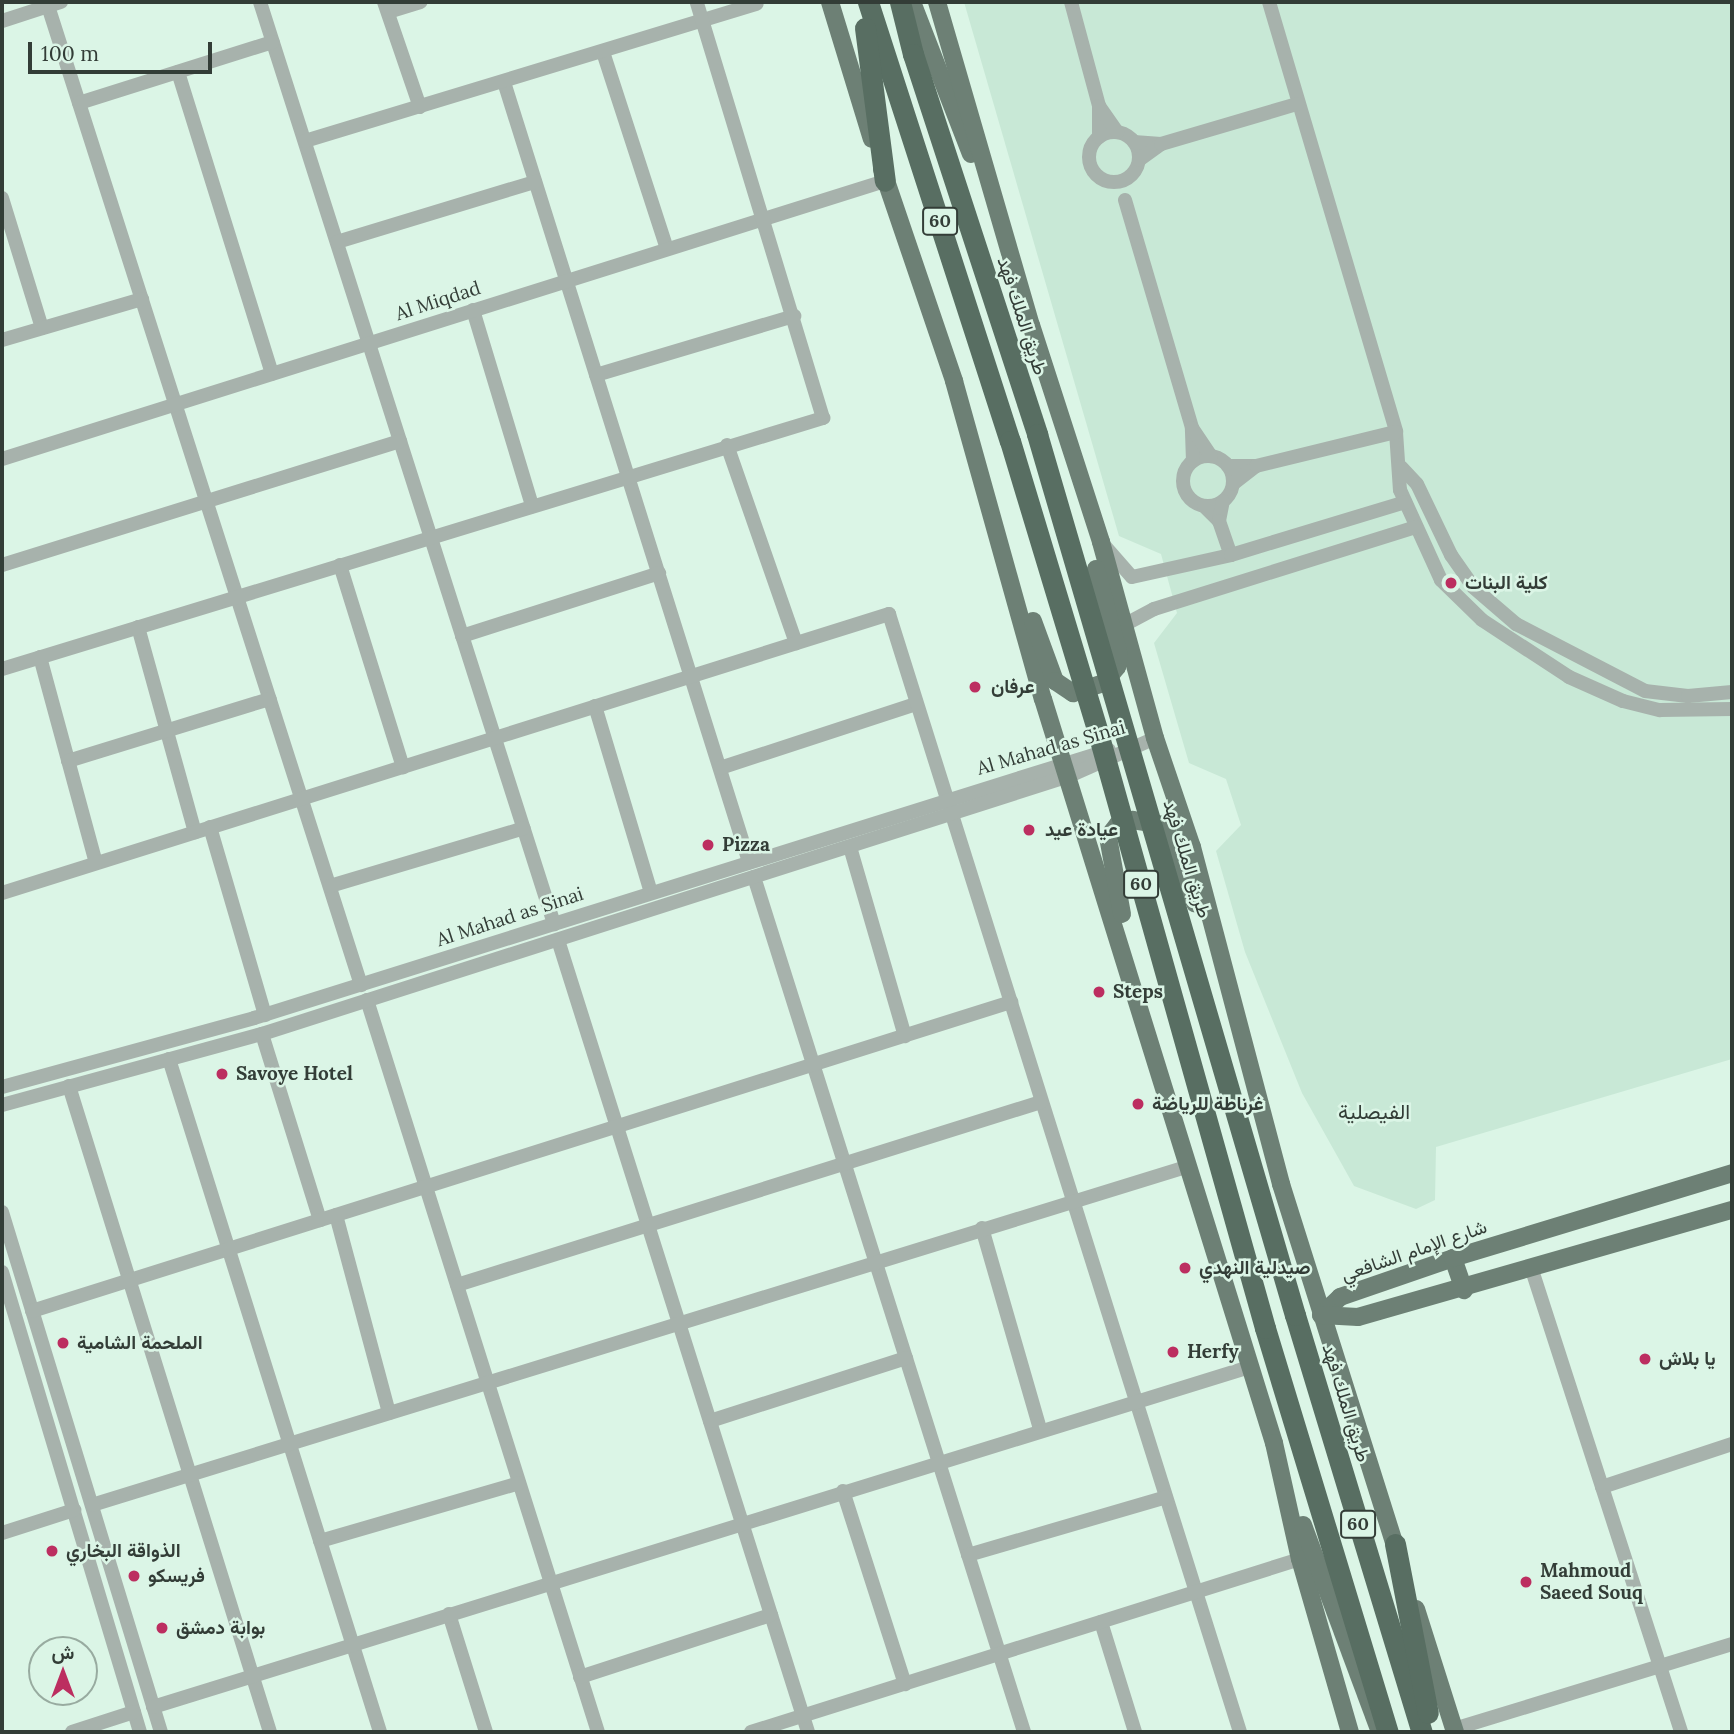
<!DOCTYPE html>
<html>
<head>
<meta charset="utf-8">
<style>
  body { margin:0 }
  #map { position:relative; width:1734px; height:1734px; overflow:hidden; background:#dbf5e6; font-family:Lora,Vazirmatn,serif }
  div>[style] { position:absolute }
  .built>* { inset:0; background:#c8e8d6 }
  .minor>* { height:14px; margin:-7px; padding:0 7px; transform-origin:7px; border-radius:7px; background:#a7b2ac }
  .minor>.ring { margin:-7px; padding:0; box-sizing:content-box; background:none; border:14px solid #a7b2ac; border-radius:50% }
  .major>* { height:18px; margin:-9px; padding:0 9px; transform-origin:9px; border-radius:9px; background:#6d8075 }
  .highway>* { height:21px; margin:-10.5px; padding:0 10.5px; transform-origin:10.5px; border-radius:10.5px; background:#586e62 }
  .highway-bridge>* { height:21px; margin:-10.5px; padding:0 10.5px; transform-origin:10.5px; border-radius:10.5px; background:#586e62 }
  .dots>* { width:19px; height:19px; translate:-50% -50%; box-sizing:border-box; border:4px solid #dbf5e6; border-radius:50% }
  span { translate:-50% -50%; white-space:nowrap; text-align:center; line-height:1.15; -webkit-text-stroke:5px #dbf5e6; paint-order:stroke }
  .shield-label span { padding:2px 5px; background:#dbf5e6; border:2px solid; border-radius:5px; -webkit-text-stroke-width:0 }
  .shield-label { font-size:18px; color:#333d37; font-weight:700 }
  .street-label { font-size:19px; color:#333d37 }
  .poi-label { font-size:19px; color:#333d37; font-weight:700 }
  .left { translate:0 -50%; text-align:left }
  .neighbourhood-label { font-size:21px; color:#333d37 }
  .frame { position:absolute; inset:0; border:4px solid #333d37; pointer-events:none }
  .north { position:absolute; left:28px; top:1636px; width:70px; height:70px; box-sizing:border-box; background:#dbf5e6; border:2px solid #98aba0; border-radius:50%; rotate:0deg; font-size:19px; font-weight:700; line-height:28px; text-align:center; color:#333d37 }
  .north::after { content:''; display:block; margin:auto; width:24px; height:32px; background:#bc2e60; clip-path:polygon(50% 0,100% 100%,50% 72%,0 100%) }
  .scale { position:absolute; left:28px; top:42px; width:184px; height:32px; box-sizing:border-box; border:4px solid #333d37; border-top:0; padding-left:9px; font-size:21px; line-height:24px; white-space:nowrap; color:#333d37; -webkit-text-stroke:5px #dbf5e6; paint-order:stroke }
</style>
</head>
<body>
<div id="map">
  <div class="built">
    <div style="clip-path:polygon(964px 2px,1732px 2px,1732px 1059px,1436px 1147px,1435px 1200px,1416px 1209px,1354px 1186px,1302px 1093px,1245px 952px,1216px 851px,1241px 825px,1226px 779px,1189px 763px,1154px 643px,1177px 613px,1161px 554px,1119px 536px)"></div>
  </div>
  <div class="minor">
    <div style="left:260px;top:2px;width:968px;rotate:72.31deg"></div>
    <div style="left:384px;top:2px;width:111px;rotate:71.1deg"></div>
    <div style="left:1071px;top:2px;width:108px;rotate:74.9deg"></div>
    <div style="left:1269px;top:2px;width:448px;rotate:73.5deg"></div>
    <div style="left:1396px;top:432px;width:58px;rotate:86.1deg"></div>
    <div style="left:1400px;top:490px;width:99px;rotate:65.5deg"></div>
    <div style="left:1441px;top:580px;width:57px;rotate:44.3deg"></div>
    <div style="left:1482px;top:620px;width:104px;rotate:33.2deg"></div>
    <div style="left:1569px;top:677px;width:59px;rotate:24deg"></div>
    <div style="left:1623px;top:701px;width:38px;rotate:14deg"></div>
    <div style="left:1660px;top:710px;width:72px;rotate:-0.8deg"></div>
    <div style="left:48px;top:6px;width:1028px;rotate:72.27deg"></div>
    <div style="left:388px;top:12px;width:34px;rotate:-17deg"></div>
    <div style="left:2px;top:21px;width:62px;rotate:-17.9deg"></div>
    <div style="left:603px;top:52px;width:207px;rotate:72deg"></div>
    <div style="left:178px;top:72px;width:316px;rotate:72.7deg"></div>
    <div style="left:504px;top:82px;width:818px;rotate:72.56deg"></div>
    <div style="left:79px;top:103px;width:203px;rotate:-17.5deg"></div>
    <div class="ring" style="left:1089px;top:132px;width:36px;height:36px"></div>
    <div style="left:1099px;top:137px;width:31px;rotate:-90deg"></div>
    <div style="left:1099px;top:106px;width:32px;rotate:55deg"></div>
    <div style="left:305px;top:141px;width:472px;rotate:-16.9deg"></div>
    <div style="left:1134px;top:142px;width:27px;rotate:4deg"></div>
    <div style="left:1161px;top:144px;width:27px;rotate:144deg"></div>
    <div style="left:1161px;top:144px;width:142px;rotate:-16.4deg"></div>
    <div style="left:2px;top:198px;width:136px;rotate:72.9deg"></div>
    <div style="left:1125px;top:200px;width:238px;rotate:73.6deg"></div>
    <div style="left:337px;top:242px;width:207px;rotate:-16.9deg"></div>
    <div style="left:473px;top:310px;width:205px;rotate:73.2deg"></div>
    <div style="left:2px;top:340px;width:146px;rotate:-16.3deg"></div>
    <div style="left:596px;top:375px;width:207px;rotate:-16.6deg"></div>
    <div style="left:727px;top:445px;width:210px;rotate:70.8deg"></div>
    <div class="ring" style="left:1183px;top:456px;width:36px;height:36px"></div>
    <div style="left:2px;top:459px;width:926px;rotate:-17.48deg"></div>
    <div style="left:1193px;top:461px;width:33px;rotate:-92deg"></div>
    <div style="left:1192px;top:428px;width:34px;rotate:56deg"></div>
    <div style="left:1228px;top:466px;width:28px"></div>
    <div style="left:1256px;top:466px;width:29px;rotate:142deg"></div>
    <div style="left:1256px;top:466px;width:144px;rotate:-13.7deg"></div>
    <div style="left:1401px;top:467px;width:23px;rotate:47deg"></div>
    <div style="left:1417px;top:484px;width:79px;rotate:64.4deg"></div>
    <div style="left:1451px;top:555px;width:39px;rotate:55deg"></div>
    <div style="left:1473px;top:587px;width:57px;rotate:40.7deg"></div>
    <div style="left:1516px;top:624px;width:145px;rotate:27.4deg"></div>
    <div style="left:1645px;top:691px;width:43px;rotate:6.6deg"></div>
    <div style="left:1688px;top:696px;width:44px;rotate:-5.2deg"></div>
    <div style="left:1204px;top:506px;width:21px;rotate:45deg"></div>
    <div style="left:1219px;top:521px;width:20px;rotate:-79deg"></div>
    <div style="left:1219px;top:521px;width:36px;rotate:71deg"></div>
    <div style="left:1102px;top:543px;width:45px;rotate:48.6deg"></div>
    <div style="left:1132px;top:577px;width:101px;rotate:-12.5deg"></div>
    <div style="left:1231px;top:555px;width:182px;rotate:-16.9deg"></div>
    <div style="left:2px;top:565px;width:417px;rotate:-17.3deg"></div>
    <div style="left:340px;top:565px;width:212px;rotate:72.7deg"></div>
    <div style="left:1124px;top:625px;width:34px;rotate:-28deg"></div>
    <div style="left:1154px;top:609px;width:274px;rotate:-17.4deg"></div>
    <div style="left:138px;top:627px;width:213px;rotate:74.5deg"></div>
    <div style="left:462px;top:636px;width:207px;rotate:-17.7deg"></div>
    <div style="left:40px;top:657px;width:213px;rotate:74.8deg"></div>
    <div style="left:2px;top:669px;width:859px;rotate:-17deg"></div>
    <div style="left:823px;top:418px;width:435px;rotate:-106.9deg"></div>
    <div style="left:595px;top:706px;width:195px;rotate:73.3deg"></div>
    <div style="left:68px;top:761px;width:211px;rotate:-17.1deg"></div>
    <div style="left:720px;top:768px;width:206px;rotate:-18.1deg"></div>
    <div style="left:210px;top:827px;width:196px;rotate:73.7deg"></div>
    <div style="left:850px;top:847px;width:197px;rotate:73.8deg"></div>
    <div style="left:754px;top:877px;width:897px;rotate:72.47deg"></div>
    <div style="left:330px;top:886px;width:202px;rotate:-16.6deg"></div>
    <div style="left:2px;top:893px;width:930px;rotate:-17.46deg"></div>
    <div style="left:889px;top:614px;width:1172px;rotate:72.57deg"></div>
    <div style="left:558px;top:940px;width:831px;rotate:72.48deg"></div>
    <div style="left:367px;top:1000px;width:768px;rotate:72.49deg"></div>
    <div style="left:262px;top:1034px;width:195px;rotate:72.7deg"></div>
    <div style="left:169px;top:1059px;width:705px;rotate:72.59deg"></div>
    <div style="left:69px;top:1086px;width:677px;rotate:72.72deg"></div>
    <div style="left:2px;top:1087px;width:261px;rotate:-15.3deg"></div>
    <div style="left:254px;top:1018px;width:896px;rotate:-17.4deg"></div>
    <div style="left:2px;top:1105px;width:270px;rotate:-15.3deg"></div>
    <div style="left:262px;top:1034px;width:847px;rotate:-17.73deg"></div>
    <div style="left:1069px;top:776px;width:94px;rotate:-23.8deg"></div>
    <div style="left:2px;top:1212px;width:544px;rotate:73deg"></div>
    <div style="left:336px;top:1215px;width:205px;rotate:75deg"></div>
    <div style="left:982px;top:1228px;width:209px;rotate:73.9deg"></div>
    <div style="left:1531px;top:1267px;width:489px;rotate:72.1deg"></div>
    <div style="left:2px;top:1272px;width:480px;rotate:73.3deg"></div>
    <div style="left:457px;top:1285px;width:612px;rotate:-17.4deg"></div>
    <div style="left:32px;top:1311px;width:1027px;rotate:-17.52deg"></div>
    <div style="left:710px;top:1421px;width:206px;rotate:-17.8deg"></div>
    <div style="left:1602px;top:1487px;width:137px;rotate:-18.3deg"></div>
    <div style="left:843px;top:1491px;width:203px;rotate:72.2deg"></div>
    <div style="left:92px;top:1505px;width:1148px;rotate:-17.17deg"></div>
    <div style="left:2px;top:1533px;width:76px;rotate:-17.7deg"></div>
    <div style="left:320px;top:1541px;width:207px;rotate:-16.2deg"></div>
    <div style="left:968px;top:1555px;width:206px;rotate:-16.3deg"></div>
    <div style="left:449px;top:1614px;width:124px;rotate:72.6deg"></div>
    <div style="left:1101px;top:1622px;width:115px;rotate:72.8deg"></div>
    <div style="left:580px;top:1677px;width:201px;rotate:-18deg"></div>
    <div style="left:153px;top:1707px;width:1148px;rotate:-17.23deg"></div>
    <div style="left:1454px;top:1729px;width:291px;rotate:-17deg"></div>
    <div style="left:72px;top:1732px;width:65px;rotate:-17.9deg"></div>
    <div style="left:751px;top:1732px;width:576px;rotate:-17.49deg"></div>
  </div>
  <div class="major">
    <div style="left:830px;top:2px;width:143px;rotate:73deg"></div>
    <div style="left:912px;top:2px;width:163px;rotate:68.8deg"></div>
    <div style="left:937px;top:2px;width:336px;rotate:73.8deg"></div>
    <div style="left:1031px;top:325px;width:228px;rotate:72.1deg"></div>
    <div style="left:1101px;top:542px;width:203px;rotate:74.6deg"></div>
    <div style="left:1155px;top:738px;width:115px;rotate:71.3deg"></div>
    <div style="left:1192px;top:847px;width:349px;rotate:75.2deg"></div>
    <div style="left:1281px;top:1184px;width:390px;rotate:72.5deg"></div>
    <div style="left:882px;top:169px;width:224px;rotate:71.2deg"></div>
    <div style="left:954px;top:381px;width:330px;rotate:74.4deg"></div>
    <div style="left:1043px;top:699px;width:779px;rotate:72.75deg"></div>
    <div style="left:1274px;top:1443px;width:119px;rotate:77.4deg"></div>
    <div style="left:1300px;top:1559px;width:180px;rotate:73.9deg"></div>
    <div style="left:1033px;top:621px;width:64px;rotate:69.9deg"></div>
    <div style="left:1055px;top:681px;width:22px;rotate:34deg"></div>
    <div style="left:1073px;top:693px;width:33px;rotate:-18deg"></div>
    <div style="left:1104px;top:683px;width:21px;rotate:-51deg"></div>
    <div style="left:1117px;top:667px;width:12px;rotate:-81deg"></div>
    <div style="left:1119px;top:655px;width:89px;rotate:-105deg"></div>
    <div style="left:1122px;top:914px;width:78px;rotate:-100.3deg"></div>
    <div style="left:1108px;top:837px;width:16px;rotate:-52deg"></div>
    <div style="left:1118px;top:824px;width:15px;rotate:-16deg"></div>
    <div style="left:1132px;top:820px;width:33px;rotate:9deg"></div>
    <div style="left:1165px;top:825px;width:84px;rotate:69deg"></div>
    <div style="left:1453px;top:1258px;width:34px;rotate:71deg"></div>
    <div style="left:1321px;top:1315px;width:26px;rotate:-43deg"></div>
    <div style="left:1340px;top:1297px;width:120px;rotate:-19deg"></div>
    <div style="left:1453px;top:1258px;width:292px;rotate:-16.9deg"></div>
    <div style="left:1321px;top:1315px;width:37px;rotate:3deg"></div>
    <div style="left:1358px;top:1317px;width:389px;rotate:-16deg"></div>
    <div style="left:1303px;top:1525px;width:221px;rotate:69.6deg"></div>
    <div style="left:1416px;top:1609px;width:129px;rotate:72.4deg"></div>
  </div>
  <div class="highway">
    <div style="left:868px;top:2px;width:461px;rotate:72.1deg"></div>
    <div style="left:900px;top:2px;width:54px;rotate:76deg"></div>
    <div style="left:913px;top:54px;width:400px;rotate:71.9deg"></div>
    <div style="left:865px;top:28px;width:154px;rotate:82.6deg"></div>
    <div style="left:1295px;top:1315px;width:436px;rotate:73.1deg"></div>
    <div style="left:1265px;top:1328px;width:422px;rotate:73.1deg"></div>
    <div style="left:1395px;top:1544px;width:172px;rotate:79deg"></div>
  </div>
  <div class="highway-bridge">
    <div style="left:1037px;top:434px;width:918px;rotate:73.68deg"></div>
    <div style="left:1010px;top:441px;width:305px;rotate:73.2deg"></div>
    <div style="left:1098px;top:733px;width:618px;rotate:74.32deg"></div>
  </div>
  <div class="dots">
    <div style="left:1451px;top:583px;background:#bc2e60"></div>
    <div style="left:975px;top:687px;background:#bc2e60"></div>
    <div style="left:1029px;top:830px;background:#bc2e60"></div>
    <div style="left:708px;top:845px;background:#bc2e60"></div>
    <div style="left:1099px;top:992px;background:#bc2e60"></div>
    <div style="left:222px;top:1074px;background:#bc2e60"></div>
    <div style="left:1138px;top:1104px;background:#bc2e60"></div>
    <div style="left:1185px;top:1268px;background:#bc2e60"></div>
    <div style="left:63px;top:1343px;background:#bc2e60"></div>
    <div style="left:1173px;top:1352px;background:#bc2e60"></div>
    <div style="left:1645px;top:1359px;background:#bc2e60"></div>
    <div style="left:52px;top:1551px;background:#bc2e60"></div>
    <div style="left:134px;top:1576px;background:#bc2e60"></div>
    <div style="left:1526px;top:1582px;background:#bc2e60"></div>
    <div style="left:162px;top:1628px;background:#bc2e60"></div>
  </div>
  <div class="shield-label">
    <span style="left:940px;top:221px">60</span>
    <span style="left:1141px;top:884px">60</span>
    <span style="left:1358px;top:1524px">60</span>
  </div>
  <div class="street-label">
    <span style="left:438px;top:301px;rotate:-18deg">Al Miqdad</span>
    <span style="left:1022px;top:316px;rotate:72deg">طريق الملك فهد</span>
    <span style="left:1051px;top:748px;rotate:-16deg">Al Mahad as Sinai</span>
    <span style="left:1187px;top:859px;rotate:73deg">طريق الملك فهد</span>
    <span style="left:510px;top:917px;rotate:-18deg">Al Mahad as Sinai</span>
    <span style="left:1414px;top:1251px;rotate:-19deg">شارع الإمام الشافعي</span>
    <span style="left:1346px;top:1403px;rotate:73deg">طريق الملك فهد</span>
  </div>
  <div class="poi-label">
    <span class="left" style="left:1465px;top:583px">كلية البنات</span>
    <span class="left" style="left:991px;top:687px">عرفان</span>
    <span class="left" style="left:1045px;top:830px">عيادة عيد</span>
    <span class="left" style="left:722px;top:845px">Pizza</span>
    <span class="left" style="left:1113px;top:992px">Steps</span>
    <span class="left" style="left:236px;top:1074px">Savoye Hotel</span>
    <span class="left" style="left:1152px;top:1104px">غرناطة للرياضة</span>
    <span class="left" style="left:1199px;top:1268px">صيدلية النهدي</span>
    <span class="left" style="left:77px;top:1343px">الملحمة الشامية</span>
    <span class="left" style="left:1187px;top:1352px">Herfy</span>
    <span class="left" style="left:1659px;top:1359px">يا بلاش</span>
    <span class="left" style="left:66px;top:1551px">الذواقة البخاري</span>
    <span class="left" style="left:1540px;top:1582px">Mahmoud<br>Saeed Souq</span>
    <span class="left" style="left:148px;top:1576px">فريسكو</span>
    <span class="left" style="left:176px;top:1628px">بوابة دمشق</span>
  </div>
  <div class="neighbourhood-label">
    <span style="left:1374px;top:1112px">الفيصلية</span>
  </div>
  <div class="frame"></div>
  <div class="north">ش</div>
  <div class="scale">100 m</div>
</div>
</body>
</html>
